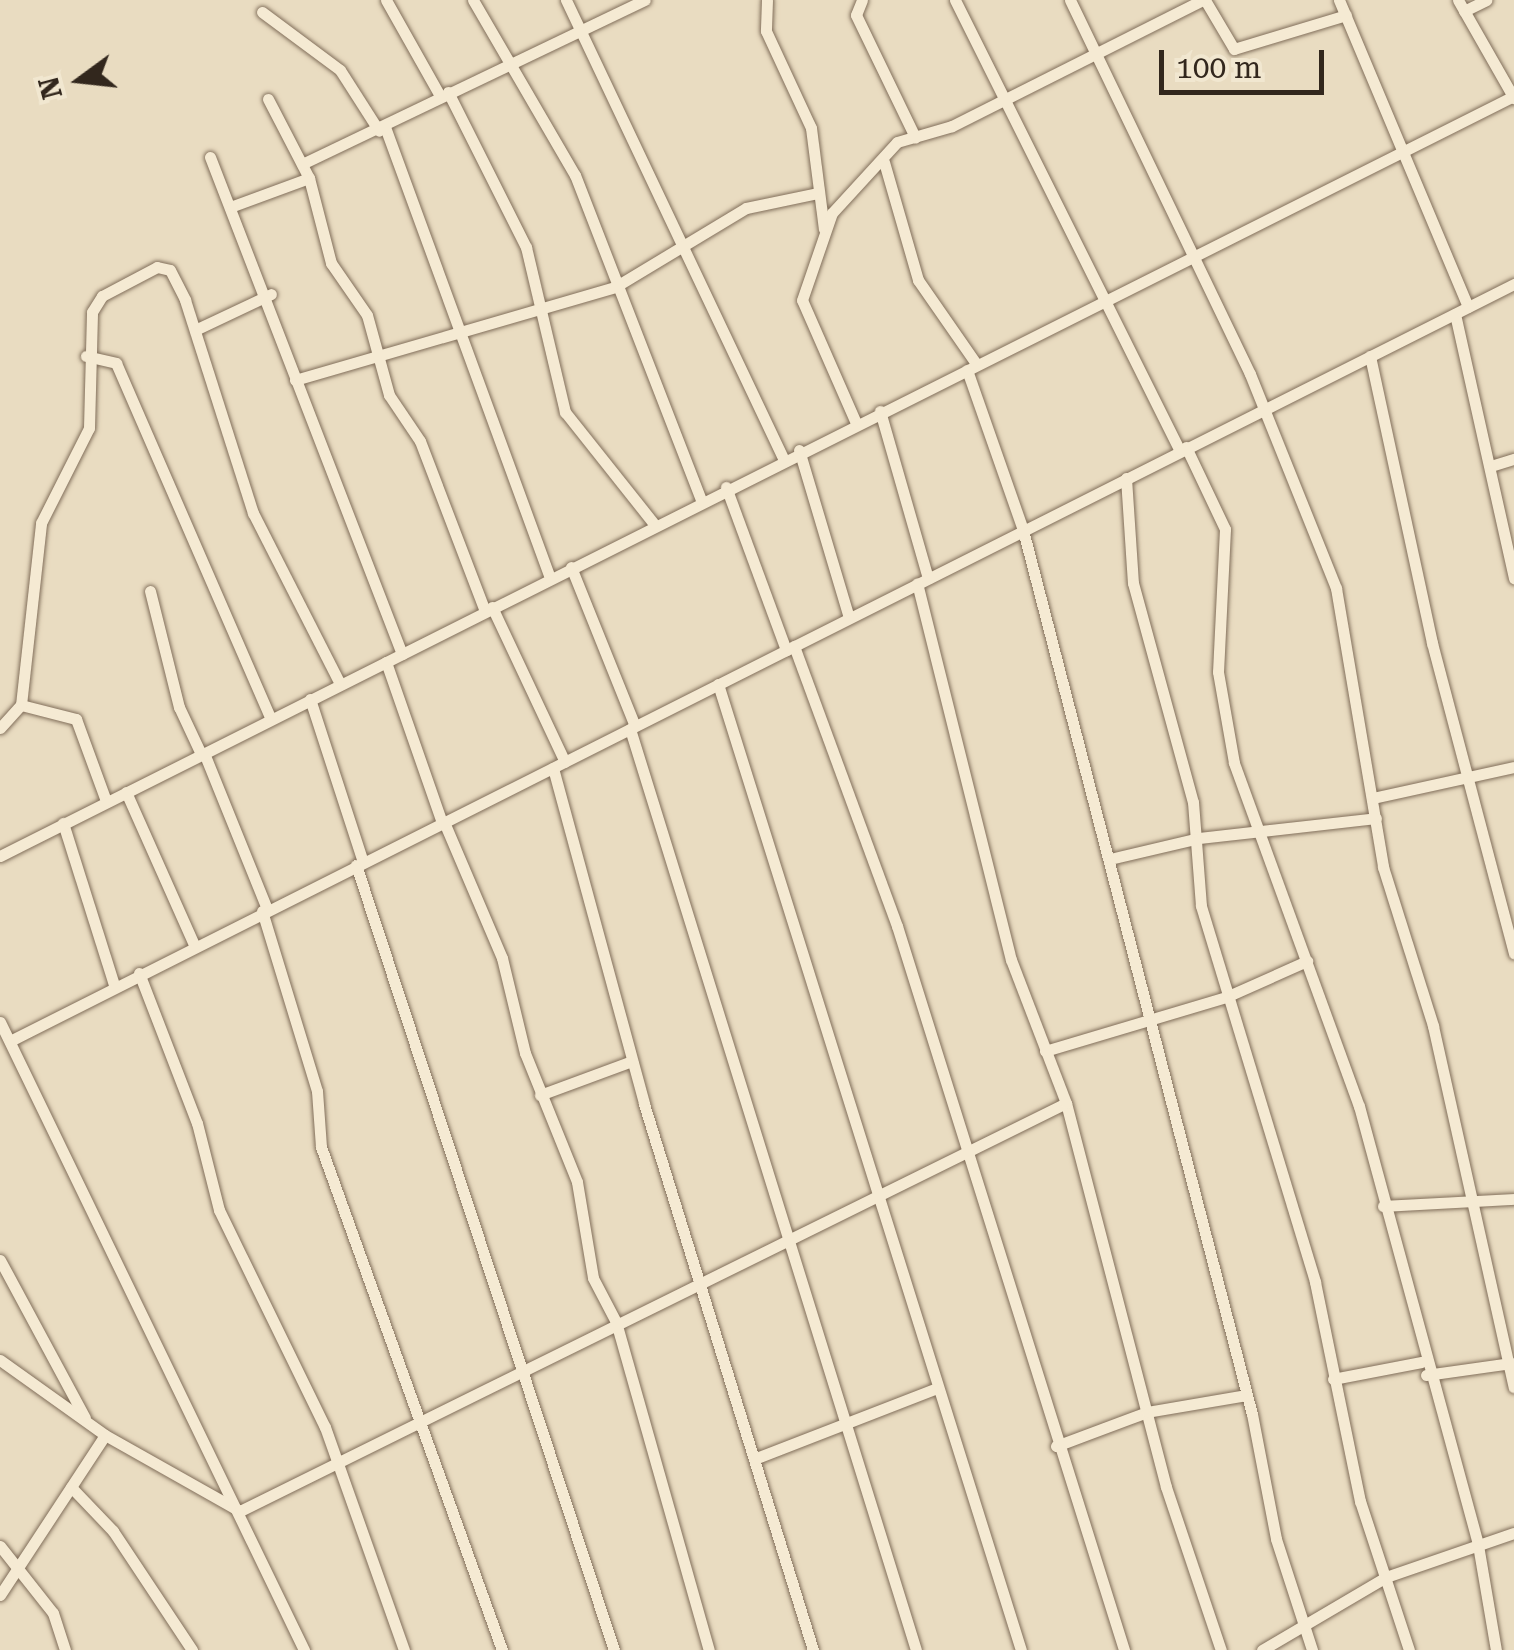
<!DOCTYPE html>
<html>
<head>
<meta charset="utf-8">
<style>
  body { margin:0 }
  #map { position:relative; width:1514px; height:1650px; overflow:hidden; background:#e9dcc1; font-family:"Roboto Serif",serif }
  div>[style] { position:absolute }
  .roads { filter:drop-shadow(0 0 2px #816e5a) drop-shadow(0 0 2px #816e5a) }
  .minor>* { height:11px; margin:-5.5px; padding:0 5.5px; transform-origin:5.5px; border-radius:5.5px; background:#f5ead3 }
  span { translate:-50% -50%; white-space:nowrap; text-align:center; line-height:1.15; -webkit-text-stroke:8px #f1e7d0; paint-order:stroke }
  .north { position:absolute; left:30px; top:30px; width:100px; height:100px; -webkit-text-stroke:8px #f1e7d0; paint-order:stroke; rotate:255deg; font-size:28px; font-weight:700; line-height:40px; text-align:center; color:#32271d }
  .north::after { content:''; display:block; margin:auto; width:35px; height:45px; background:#32271d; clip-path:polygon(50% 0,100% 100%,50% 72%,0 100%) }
  .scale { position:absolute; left:1159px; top:50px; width:165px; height:45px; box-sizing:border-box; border:5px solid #32271d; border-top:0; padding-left:12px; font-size:30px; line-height:35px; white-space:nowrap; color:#32271d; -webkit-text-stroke:8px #f1e7d0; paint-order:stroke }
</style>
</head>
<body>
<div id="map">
  <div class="roads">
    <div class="minor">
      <div style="left:386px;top:0;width:110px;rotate:60.6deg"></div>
      <div style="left:473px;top:0;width:203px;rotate:59.8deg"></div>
      <div style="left:575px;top:175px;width:349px;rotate:68.8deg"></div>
      <div style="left:566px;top:0;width:507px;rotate:64.65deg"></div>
      <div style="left:767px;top:0;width:31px;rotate:92deg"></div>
      <div style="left:766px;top:31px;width:107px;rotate:65.1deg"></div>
      <div style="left:811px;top:128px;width:102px;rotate:82.7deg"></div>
      <div style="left:862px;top:0;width:16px;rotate:112deg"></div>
      <div style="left:856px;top:15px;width:136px;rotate:64.2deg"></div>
      <div style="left:955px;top:0;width:504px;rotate:63.49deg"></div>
      <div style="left:1070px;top:0;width:415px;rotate:64.3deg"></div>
      <div style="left:1250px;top:374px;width:231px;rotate:68.1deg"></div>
      <div style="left:1336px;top:588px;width:283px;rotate:80.4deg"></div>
      <div style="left:1383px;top:867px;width:167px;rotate:72.5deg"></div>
      <div style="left:1433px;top:1026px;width:370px;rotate:77.4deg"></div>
      <div style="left:1205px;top:0;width:57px;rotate:59.4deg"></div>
      <div style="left:1234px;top:49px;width:117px;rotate:-16.9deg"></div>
      <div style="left:1339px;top:0;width:333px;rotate:67.2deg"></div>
      <div style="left:1458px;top:0;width:113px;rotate:60.3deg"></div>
      <div style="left:1464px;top:11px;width:25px;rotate:-26deg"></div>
      <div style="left:262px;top:12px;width:97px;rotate:36.6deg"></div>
      <div style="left:340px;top:70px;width:72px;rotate:57.4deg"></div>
      <div style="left:448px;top:92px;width:174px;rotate:63.3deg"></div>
      <div style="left:526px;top:247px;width:170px;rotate:76.7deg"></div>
      <div style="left:565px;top:412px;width:143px;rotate:51.5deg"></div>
      <div style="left:268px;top:99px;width:89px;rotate:62.6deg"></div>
      <div style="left:309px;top:178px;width:88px;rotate:75.5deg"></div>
      <div style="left:331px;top:263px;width:63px;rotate:55.3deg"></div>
      <div style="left:367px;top:315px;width:83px;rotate:74.6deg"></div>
      <div style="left:389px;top:395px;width:55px;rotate:56deg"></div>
      <div style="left:420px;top:441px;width:182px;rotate:69.1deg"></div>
      <div style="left:385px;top:127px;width:479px;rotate:69.9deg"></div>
      <div style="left:210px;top:157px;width:533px;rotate:68.88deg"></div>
      <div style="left:884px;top:162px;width:123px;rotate:73.9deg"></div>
      <div style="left:918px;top:280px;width:103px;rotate:55.2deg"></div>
      <div style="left:302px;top:164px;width:380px;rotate:-25.6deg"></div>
      <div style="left:233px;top:206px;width:81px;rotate:-20.2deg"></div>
      <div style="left:1455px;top:314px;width:271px;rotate:77.4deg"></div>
      <div style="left:195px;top:330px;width:84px;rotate:-25.3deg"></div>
      <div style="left:86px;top:356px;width:31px;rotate:13deg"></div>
      <div style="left:116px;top:363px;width:387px;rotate:66.5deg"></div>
      <div style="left:1370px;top:356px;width:294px;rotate:77.8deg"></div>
      <div style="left:1432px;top:643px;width:321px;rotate:75.2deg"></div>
      <div style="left:967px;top:370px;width:170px;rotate:70.7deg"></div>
      <div style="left:1023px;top:530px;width:913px;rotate:75.48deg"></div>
      <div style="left:1252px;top:1414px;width:127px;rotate:79.1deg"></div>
      <div style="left:1276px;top:1539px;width:117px;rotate:72deg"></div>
      <div style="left:295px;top:380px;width:333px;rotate:-16.2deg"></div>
      <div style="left:615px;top:287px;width:153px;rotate:-31.1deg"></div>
      <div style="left:746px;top:208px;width:74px;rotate:-11.8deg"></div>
      <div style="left:880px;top:411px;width:174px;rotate:74deg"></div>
      <div style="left:856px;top:423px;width:134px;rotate:-113.7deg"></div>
      <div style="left:802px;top:300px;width:92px;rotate:-71deg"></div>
      <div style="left:832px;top:213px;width:96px;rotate:-47.5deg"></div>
      <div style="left:897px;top:142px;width:57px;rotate:-16.2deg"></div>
      <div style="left:952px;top:126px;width:281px;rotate:-26.7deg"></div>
      <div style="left:1186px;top:447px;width:91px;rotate:64.6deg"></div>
      <div style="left:1225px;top:529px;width:143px;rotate:92.8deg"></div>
      <div style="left:1218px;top:672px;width:92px;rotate:80deg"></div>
      <div style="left:1234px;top:763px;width:365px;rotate:70deg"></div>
      <div style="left:1359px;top:1106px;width:455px;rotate:74.8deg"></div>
      <div style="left:1478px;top:1545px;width:107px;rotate:80.3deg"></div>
      <div style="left:799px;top:450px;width:175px;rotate:73.4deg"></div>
      <div style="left:1494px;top:465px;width:21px;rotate:-17deg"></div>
      <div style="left:1126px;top:478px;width:105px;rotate:86.2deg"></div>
      <div style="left:1133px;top:583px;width:227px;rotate:74.7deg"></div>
      <div style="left:1193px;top:802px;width:104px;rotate:85.6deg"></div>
      <div style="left:1201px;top:906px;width:393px;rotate:73.1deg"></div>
      <div style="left:1315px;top:1282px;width:224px;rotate:78.4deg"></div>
      <div style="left:1360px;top:1501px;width:157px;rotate:71.8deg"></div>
      <div style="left:726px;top:487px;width:174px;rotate:69.8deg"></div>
      <div style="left:571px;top:567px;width:171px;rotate:68.1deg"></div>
      <div style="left:150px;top:591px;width:120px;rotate:76deg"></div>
      <div style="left:179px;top:707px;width:52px;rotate:64.9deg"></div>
      <div style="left:492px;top:607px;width:171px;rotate:64.8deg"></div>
      <div style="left:794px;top:646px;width:298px;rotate:69.8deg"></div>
      <div style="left:897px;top:926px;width:759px;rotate:72.59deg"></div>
      <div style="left:386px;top:662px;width:170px;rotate:70.8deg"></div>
      <div style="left:718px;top:684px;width:1012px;rotate:72.59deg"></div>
      <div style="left:310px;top:699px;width:171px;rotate:72deg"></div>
      <div style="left:21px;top:705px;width:57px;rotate:14.3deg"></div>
      <div style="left:76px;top:719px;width:87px;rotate:69.9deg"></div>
      <div style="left:0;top:728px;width:31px;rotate:-48deg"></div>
      <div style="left:21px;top:705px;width:183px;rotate:-83.7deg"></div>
      <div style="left:41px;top:523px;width:106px;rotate:-63.2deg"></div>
      <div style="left:89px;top:428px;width:116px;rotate:-88.5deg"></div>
      <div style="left:92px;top:312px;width:19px;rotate:-58deg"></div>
      <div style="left:102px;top:296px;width:62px;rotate:-27.8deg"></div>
      <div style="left:157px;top:267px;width:13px;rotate:13deg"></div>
      <div style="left:170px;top:270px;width:34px;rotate:63deg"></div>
      <div style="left:185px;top:300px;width:224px;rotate:72.3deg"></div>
      <div style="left:253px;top:513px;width:192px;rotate:63deg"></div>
      <div style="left:630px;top:729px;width:964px;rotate:72.75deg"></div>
      <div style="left:204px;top:753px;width:168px;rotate:68deg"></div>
      <div style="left:553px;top:768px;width:348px;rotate:74.8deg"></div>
      <div style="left:644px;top:1104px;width:572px;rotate:72.8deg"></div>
      <div style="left:126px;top:792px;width:167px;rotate:66deg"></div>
      <div style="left:1373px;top:798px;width:144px;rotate:-12.4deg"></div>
      <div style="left:444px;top:822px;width:148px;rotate:66.9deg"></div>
      <div style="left:502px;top:958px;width:98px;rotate:76.4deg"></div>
      <div style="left:525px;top:1053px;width:139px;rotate:68deg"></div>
      <div style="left:577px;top:1182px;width:97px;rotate:80.5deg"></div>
      <div style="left:593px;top:1278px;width:50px;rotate:62.4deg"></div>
      <div style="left:616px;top:1322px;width:341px;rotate:74.2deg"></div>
      <div style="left:63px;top:823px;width:170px;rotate:72.5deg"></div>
      <div style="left:0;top:856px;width:1694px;rotate:-26.66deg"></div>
      <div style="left:1110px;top:859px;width:91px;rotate:-13.3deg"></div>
      <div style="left:1199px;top:838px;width:178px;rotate:-6.4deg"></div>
      <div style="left:356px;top:865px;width:826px;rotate:71.81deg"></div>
      <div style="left:262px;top:911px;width:188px;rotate:73deg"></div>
      <div style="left:317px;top:1091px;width:56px;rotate:85.9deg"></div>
      <div style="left:321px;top:1147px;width:535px;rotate:70.21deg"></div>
      <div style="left:139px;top:973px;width:161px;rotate:68.9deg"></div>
      <div style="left:197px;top:1123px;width:90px;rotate:75.8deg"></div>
      <div style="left:219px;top:1210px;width:242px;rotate:64deg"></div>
      <div style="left:325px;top:1427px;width:237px;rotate:70.5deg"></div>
      <div style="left:0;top:1022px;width:698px;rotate:64.17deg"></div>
      <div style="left:10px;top:1041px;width:1684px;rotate:-26.72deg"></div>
      <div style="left:1045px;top:1051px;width:189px;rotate:-16.6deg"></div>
      <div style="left:1226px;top:997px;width:89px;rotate:-24deg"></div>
      <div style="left:540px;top:1095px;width:98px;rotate:-20.3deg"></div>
      <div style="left:1066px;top:1103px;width:397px;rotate:75.4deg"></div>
      <div style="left:1166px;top:1487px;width:172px;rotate:71.4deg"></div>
      <div style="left:1383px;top:1206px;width:131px;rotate:-3.1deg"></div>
      <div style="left:0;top:1260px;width:179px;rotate:61.7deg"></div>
      <div style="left:0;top:1360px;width:129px;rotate:35.5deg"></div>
      <div style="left:105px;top:1435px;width:155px;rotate:29.4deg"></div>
      <div style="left:1426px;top:1375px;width:86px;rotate:-8deg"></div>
      <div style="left:1333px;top:1379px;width:90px;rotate:-10.9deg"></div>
      <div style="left:1056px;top:1446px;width:97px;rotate:-20.5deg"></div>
      <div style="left:1147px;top:1412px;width:100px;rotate:-9.7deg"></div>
      <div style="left:754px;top:1459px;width:196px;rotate:-21.2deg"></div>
      <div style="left:71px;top:1487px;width:61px;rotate:46.3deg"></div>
      <div style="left:113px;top:1531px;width:143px;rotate:56.4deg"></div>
      <div style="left:240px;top:1511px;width:921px;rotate:-26.29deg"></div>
      <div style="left:1066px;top:1103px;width:153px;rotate:-111deg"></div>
      <div style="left:1011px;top:960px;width:388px;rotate:-104deg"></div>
      <div style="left:0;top:1546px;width:85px;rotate:51.7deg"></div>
      <div style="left:53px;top:1613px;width:39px;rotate:72deg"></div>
      <div style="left:0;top:1595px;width:191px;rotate:-56.7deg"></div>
      <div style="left:1262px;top:1650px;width:144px;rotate:-30.5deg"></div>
      <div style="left:1386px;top:1577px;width:135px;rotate:-19deg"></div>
    </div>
  </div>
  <div class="north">N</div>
  <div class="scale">100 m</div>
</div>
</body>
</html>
